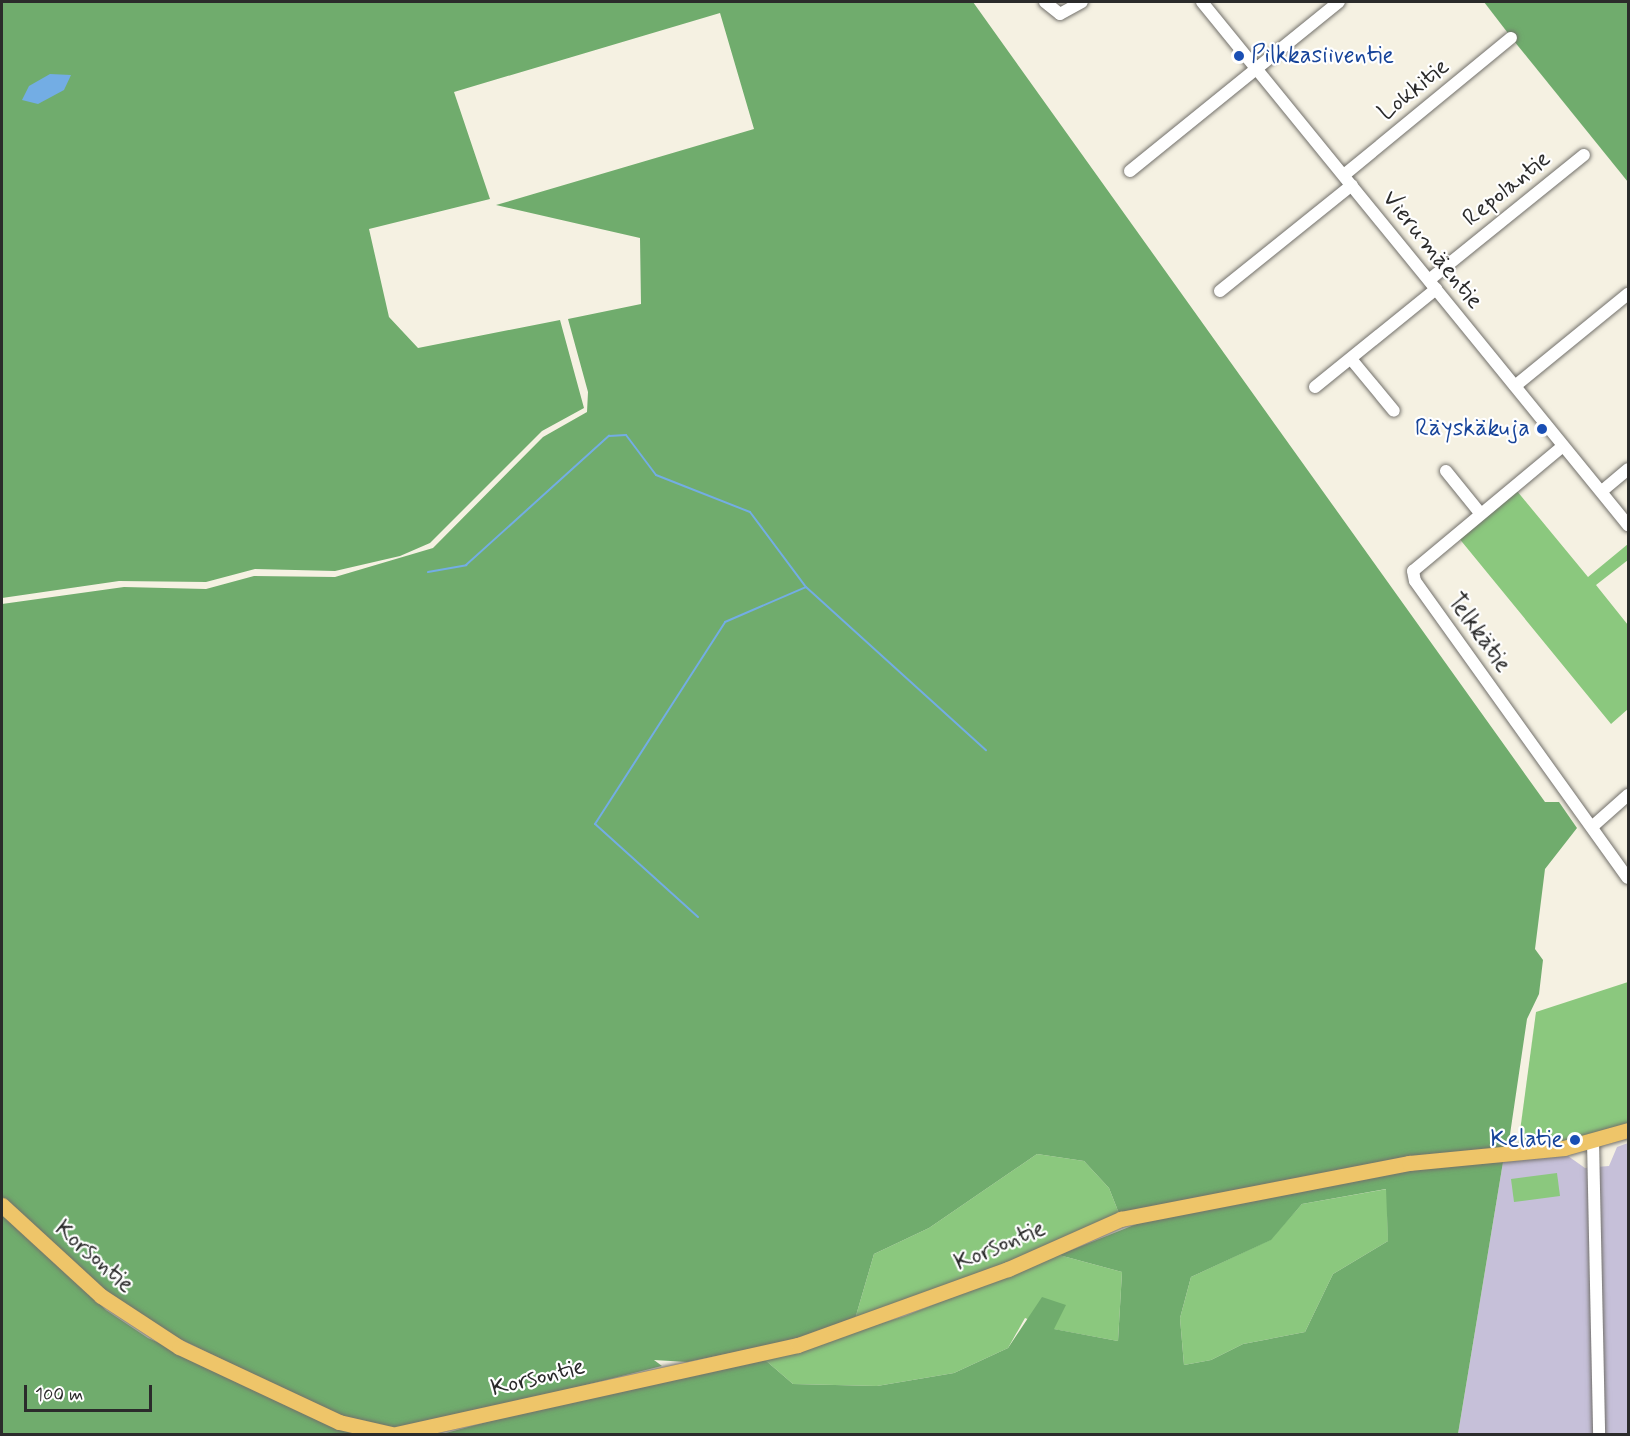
<!DOCTYPE html>
<html>
<head>
<meta charset="utf-8">
<style>
  body { margin:0 }
  #map { position:relative; width:1630px; height:1436px; overflow:hidden; background:#f5f1e2; font-family:Mynerve,sans-serif }
  div>[style] { position:absolute }
  .industrial>* { inset:0; background:#c6c0d9 }
  .green>* { inset:0; background:#8bc87e }
  .forest>* { inset:0; background:#70ac6d }
  .water>* { inset:0; background:#73ade4 }
  .stream>* { height:2px; margin:-1px; padding:0 1px; transform-origin:1px; border-radius:1px; background:#73ade4 }
  .roads { filter:drop-shadow(0 0 2px #72706b) drop-shadow(0 0 2px #72706b) }
  .minor>* { height:12px; margin:-6px; padding:0 6px; transform-origin:6px; border-radius:6px; background:#fff }
  .major>* { height:15px; margin:-7.5px; padding:0 7.5px; transform-origin:7.5px; border-radius:7.5px; background:#eec569 }
  .dots>* { width:16px; height:16px; translate:-50% -50%; box-sizing:border-box; border:3px solid #fff; border-radius:50% }
  span { translate:-50% -50%; white-space:nowrap; text-align:center; line-height:1.15; -webkit-text-stroke:4.5px #fff; paint-order:stroke }
  .transit-label { font-size:24px; color:#164399 }
  .left { translate:0 -50%; text-align:left }
  .right { translate:-100% -50%; text-align:right }
  .street-label { font-size:24px; color:#2b2b2b }
  .frame { position:absolute; inset:0; border:3px solid #2b2b2b; pointer-events:none }
  .scale { position:absolute; left:24px; top:1385px; width:128px; height:27px; box-sizing:border-box; border:3px solid #2b2b2b; border-top:0; padding-left:8px; font-size:18px; line-height:21px; white-space:nowrap; color:#2b2b2b; -webkit-text-stroke:4px #fff; paint-order:stroke }
</style>
</head>
<body>
<div id="map">
  <div class="industrial">
    <div style="clip-path:polygon(1628px 1143px,1628px 1434px,1458px 1434px,1503px 1162px,1568px 1156px,1585px 1168px,1609px 1166px,1617px 1147px)"></div>
  </div>
  <div class="green">
    <div style="clip-path:polygon(1517px 491px,1588px 577px,1628px 544px,1628px 560px,1596px 585px,1628px 625px,1628px 709px,1611px 724px,1458px 537px)"></div>
    <div style="clip-path:polygon(1628px 982px,1628px 1124px,1590px 1138px,1518px 1146px,1536px 1012px)"></div>
    <div style="clip-path:polygon(1037px 1154px,1084px 1161px,1109px 1188px,1120px 1216px,950px 1287px,855px 1319px,874px 1254px,929px 1228px)"></div>
    <div style="clip-path:polygon(1557px 1173px,1560px 1196px,1514px 1202px,1511px 1179px)"></div>
    <div style="clip-path:polygon(1387px 1189px,1388px 1241px,1333px 1274px,1305px 1332px,1243px 1344px,1211px 1360px,1184px 1365px,1180px 1318px,1191px 1277px,1270px 1240px,1302px 1204px)"></div>
    <div style="clip-path:polygon(1059px 1255px,1122px 1272px,1118px 1341px,1053px 1329px,1025px 1318px,1008px 1348px,954px 1373px,877px 1386px,793px 1384px,764px 1359px,905px 1316px)"></div>
  </div>
  <div class="forest">
    <div style="clip-path:polygon(2px 2px,973px 2px,1545px 802px,1559px 802px,1577px 828px,1545px 869px,1535px 949px,1543px 960px,1539px 994px,1527px 1019px,1508px 1148px,1120px 1216px,1109px 1188px,1084px 1161px,1037px 1154px,929px 1228px,874px 1254px,855px 1319px,794px 1340px,687px 1362px,654px 1360px,662px 1366px,417px 1427px,379px 1429px,350px 1422px,139px 1319px,2px 1203px,2px 604px,124px 587px,206px 589px,254px 576px,335px 577px,433px 548px,543px 437px,587px 412px,588px 392px,568px 319px,641px 304px,640px 238px,496px 205px,754px 129px,720px 13px,454px 92px,490px 199px,369px 229px,389px 317px,418px 348px,560px 320px,584px 408px,542px 431px,430px 543px,400px 556px,335px 571px,255px 569px,206px 582px,119px 581px,2px 598px)"></div>
    <div style="clip-path:polygon(1484px 2px,1628px 2px,1628px 182px,1514px 41px)"></div>
    <div style="clip-path:polygon(evenodd,1503px 1162px,1458px 1434px,442px 1434px,592px 1394px,764px 1359px,793px 1384px,877px 1386px,954px 1373px,1008px 1348px,1042px 1297px,1066px 1305px,1054px 1329px,1118px 1341px,1122px 1272px,1059px 1255px,1144px 1221px,1406px 1169px,1503px 1162px,1386px 1189px,1388px 1241px,1333px 1274px,1305px 1332px,1243px 1344px,1211px 1360px,1184px 1365px,1180px 1318px,1191px 1277px,1271px 1240px,1302px 1204px,1386px 1189px)"></div>
    <div style="clip-path:polygon(2px 1210px,106px 1310px,148px 1338px,361px 1434px,2px 1434px)"></div>
  </div>
  <div class="water">
    <div style="clip-path:polygon(50px 74px,71px 75px,64px 90px,38px 104px,22px 100px,29px 86px)"></div>
  </div>
  <div class="stream">
    <div style="left:428px;top:572px;width:39px;rotate:-10deg"></div>
    <div style="left:466px;top:565px;width:193px;rotate:-42.1deg"></div>
    <div style="left:609px;top:436px;width:17px;rotate:-3deg"></div>
    <div style="left:626px;top:435px;width:50px;rotate:53.1deg"></div>
    <div style="left:656px;top:475px;width:101px;rotate:21.5deg"></div>
    <div style="left:750px;top:512px;width:94px;rotate:53.3deg"></div>
    <div style="left:806px;top:587px;width:243px;rotate:42.2deg"></div>
    <div style="left:698px;top:917px;width:139px;rotate:-137.9deg"></div>
    <div style="left:595px;top:824px;width:240px;rotate:-57.2deg"></div>
    <div style="left:725px;top:622px;width:88px;rotate:-23.4deg"></div>
  </div>
  <div class="roads">
    <div class="minor">
      <div style="left:1045px;top:2px;width:19px;rotate:39deg"></div>
      <div style="left:1060px;top:14px;width:25px;rotate:-29deg"></div>
      <div style="left:1202px;top:2px;width:675px;rotate:50.84deg"></div>
      <div style="left:1130px;top:171px;width:269px;rotate:-39deg"></div>
      <div style="left:1344px;top:175px;width:216px;rotate:-39.4deg"></div>
      <div style="left:1429px;top:280px;width:199px;rotate:-38.9deg"></div>
      <div style="left:1220px;top:291px;width:169px;rotate:-38.8deg"></div>
      <div style="left:1351px;top:359px;width:67px;rotate:50.4deg"></div>
      <div style="left:1515px;top:386px;width:146px;rotate:-39.2deg"></div>
      <div style="left:1315px;top:387px;width:156px;rotate:-39deg"></div>
      <div style="left:1563px;top:446px;width:195px;rotate:140.2deg"></div>
      <div style="left:1413px;top:571px;width:10px;rotate:79deg"></div>
      <div style="left:1415px;top:581px;width:365px;rotate:54.4deg"></div>
      <div style="left:1446px;top:471px;width:54px;rotate:51deg"></div>
      <div style="left:1602px;top:491px;width:34px;rotate:-40deg"></div>
      <div style="left:1593px;top:826px;width:47px;rotate:-41.5deg"></div>
      <div style="left:1593px;top:1141px;width:293px;rotate:88.8deg"></div>
    </div>
    <div class="major">
      <div style="left:2px;top:1205px;width:134px;rotate:42.6deg"></div>
      <div style="left:101px;top:1296px;width:93px;rotate:33.2deg"></div>
      <div style="left:179px;top:1347px;width:177px;rotate:25.1deg"></div>
      <div style="left:339px;top:1422px;width:54px;rotate:12.8deg"></div>
      <div style="left:396px;top:1434px;width:412px;rotate:-12.5deg"></div>
      <div style="left:798px;top:1345px;width:223px;rotate:-19.9deg"></div>
      <div style="left:1008px;top:1269px;width:124px;rotate:-23.9deg"></div>
      <div style="left:1121px;top:1219px;width:293px;rotate:-11deg"></div>
      <div style="left:1409px;top:1163px;width:156px;rotate:-5.5deg"></div>
      <div style="left:1564px;top:1148px;width:66px;rotate:-15.7deg"></div>
    </div>
  </div>
  <div class="dots">
    <div style="left:1239px;top:56px;background:#1a4fb4"></div>
    <div style="left:1542px;top:429px;background:#1a4fb4"></div>
    <div style="left:1575px;top:1140px;background:#1a4fb4"></div>
  </div>
  <div class="transit-label">
    <span class="left" style="left:1251px;top:56px">Pilkkasiiventie</span>
    <span class="right" style="left:1530px;top:429px">Räyskäkuja</span>
    <span class="right" style="left:1563px;top:1140px">Kelatie</span>
  </div>
  <div class="street-label">
    <span style="left:1414px;top:90px;rotate:-39deg">Lokkitie</span>
    <span style="left:1507px;top:189px;rotate:-39deg">Repolantie</span>
    <span style="left:1432px;top:250px;rotate:51deg">Vierumäentie</span>
    <span style="left:1479px;top:633px;rotate:54deg">Telkkätie</span>
    <span style="left:1000px;top:1246px;rotate:-23deg">Korsontie</span>
    <span style="left:94px;top:1257px;rotate:41deg">Korsontie</span>
    <span style="left:538px;top:1378px;rotate:-14deg">Korsontie</span>
  </div>
  <div class="frame"></div>
  <div class="scale">100 m</div>
</div>
</body>
</html>
